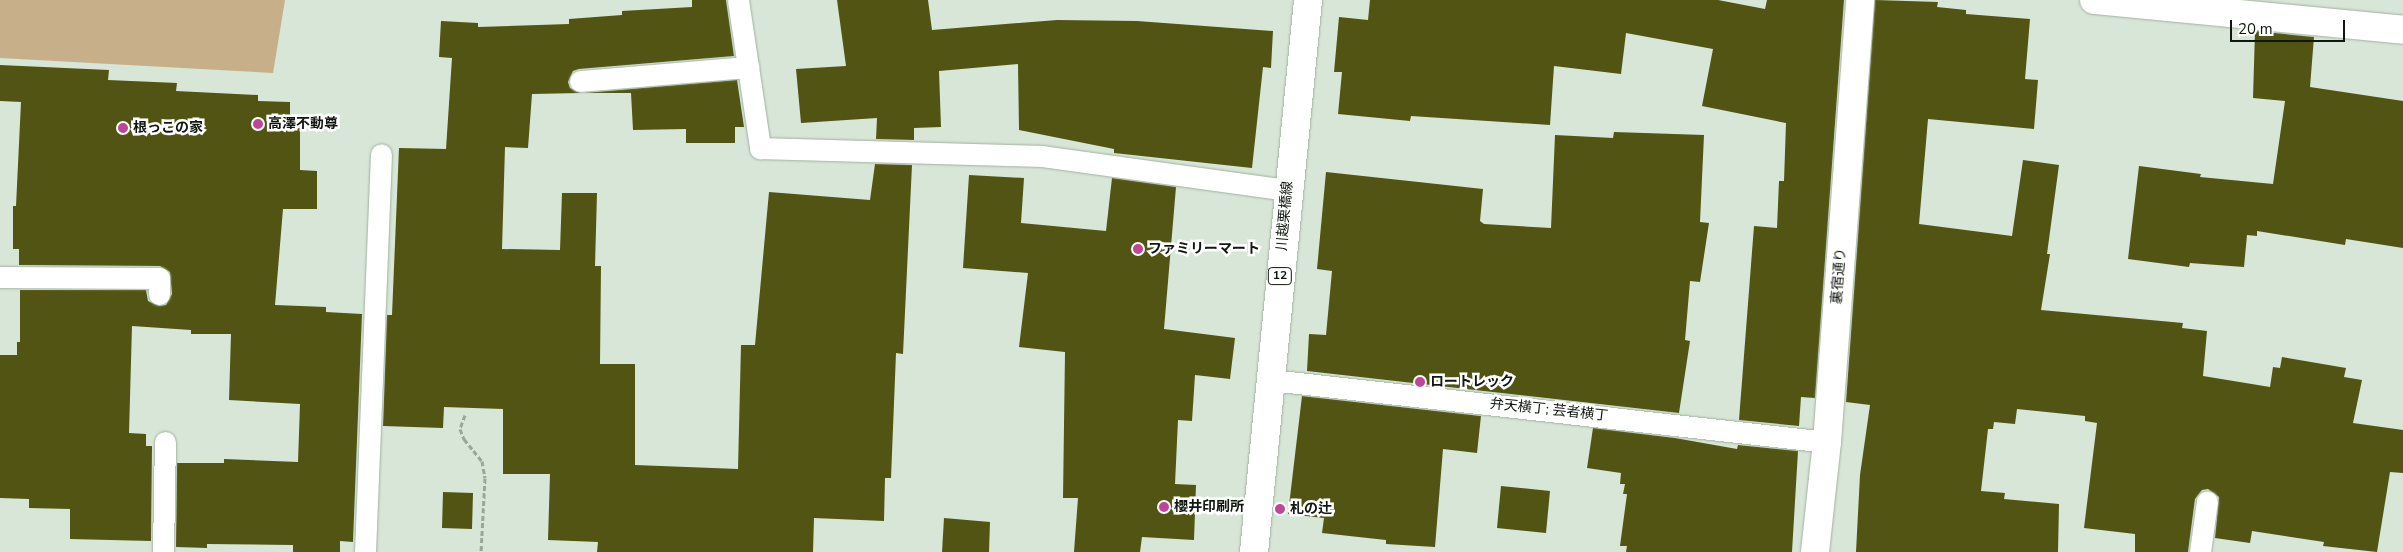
<!DOCTYPE html>
<html>
<head>
<meta charset="utf-8">
<style>
  body { margin:0 }
  #map { position:relative; width:2403px; height:552px; overflow:hidden; background:#d7e6d6; font-family:"Nunito Sans","Noto Sans JP",sans-serif }
  div>[style] { position:absolute }
  .green>* { inset:0; background:#c7af8a }
  .building>* { inset:0; background:#525413 }
  .path>* { height:3px; margin-top:-1.5px; transform-origin:0; background:repeating-linear-gradient(90deg,#9aa699 0 5px,transparent 0 7.5px) }
  .roads { filter:drop-shadow(0 0 1px #a2b1a1) drop-shadow(0 0 1px #a2b1a1) }
  .service>* { height:21px; margin:-10.5px; padding:0 10.5px; transform-origin:10.5px; border-radius:10.5px; background:#fff }
  .minor>* { height:28px; margin:-14px; padding:0 14px; transform-origin:14px; border-radius:14px; background:#fff }
  .primary>* { height:28px; margin:-14px; padding:0 14px; transform-origin:14px; border-radius:14px; background:#fff }
  .dots>* { width:14px; height:14px; translate:-50% -50%; box-sizing:border-box; border:2px solid #fff; border-radius:50% }
  span { translate:-50% -50%; white-space:nowrap; text-align:center; line-height:1.15; -webkit-text-stroke:5px #fff; paint-order:stroke }
  .shield-label span { padding:1px 4px; background:#fff; border:1px solid; border-radius:4px; -webkit-text-stroke-width:0 }
  .shield-label { font-size:12px; color:#101610; font-weight:700 }
  .poi-label { font-size:14px; color:#101610; font-weight:700 }
  .left { translate:0 -50%; text-align:left }
  .street-label { font-size:14px; color:#101610 }
  .scale { position:absolute; left:2230px; top:20px; width:115px; height:22px; box-sizing:border-box; border:2px solid #101610; border-top:0; padding-left:6px; font-size:15px; line-height:18px; white-space:nowrap; color:#101610; -webkit-text-stroke:4px #fff; paint-order:stroke }
</style>
</head>
<body>
<div id="map">
  <div class="green">
    <div style="clip-path:polygon(0 0,285px 0,273px 73px,0 58px)"></div>
  </div>
  <div class="building">
    <div style="clip-path:polygon(692px 0,726px 0,734px 56px,579px 69px,573px 71px,568px 82px,570px 88px,580px 93px,532px 94px,528px 148px,505px 147px,502px 249px,560px 250px,562px 193px,597px 193px,595px 266px,601px 266px,600px 364px,635px 364px,635px 465px,738px 469px,741px 345px,755px 345px,769px 192px,870px 200px,875px 164px,912px 165px,903px 354px,896px 353px,891px 478px,885px 478px,884px 521px,814px 518px,813px 552px,597px 552px,598px 542px,548px 540px,550px 474px,503px 474px,503px 409px,444px 407px,443px 428px,383px 426px,387px 315px,392px 315px,399px 148px,446px 149px,452px 58px,439px 57px,441px 21px,478px 23px,478px 27px,569px 24px,569px 19px,622px 15px,622px 11px,692px 7px)"></div>
    <div style="clip-path:polygon(837px 0,928px 0,932px 30px,1057px 20px,1137px 21px,1273px 31px,1271px 68px,1263px 67px,1252px 168px,1114px 153px,1114px 149px,1019px 130px,1018px 64px,939px 71px,941px 127px,914px 128px,914px 140px,876px 139px,877px 118px,801px 123px,796px 69px,846px 66px)"></div>
    <div style="clip-path:polygon(1370px 0,1718px 0,1765px 9px,1767px 0,1844px 0,1815px 398px,1801px 397px,1799px 426px,1739px 420px,1754px 226px,1777px 228px,1779px 181px,1784px 181px,1786px 123px,1702px 106px,1713px 49px,1626px 33px,1621px 74px,1554px 66px,1550px 125px,1411px 116px,1410px 121px,1338px 114px,1342px 72px,1334px 72px,1339px 17px,1368px 20px)"></div>
    <div style="clip-path:polygon(1875px 0,1938px 2px,1937px 7px,1966px 10px,1966px 14px,2030px 19px,2025px 79px,2038px 80px,2034px 129px,1928px 119px,1919px 224px,2012px 236px,2023px 160px,2059px 165px,2047px 254px,2050px 254px,2041px 310px,2183px 323px,2182px 328px,2207px 331px,2203px 376px,2270px 387px,2273px 367px,2280px 368px,2282px 357px,2346px 368px,2344px 377px,2362px 380px,2353px 423px,2403px 430px,2403px 473px,2390px 472px,2377px 552px,2323px 546px,2324px 542px,2252px 531px,2250px 543px,2215px 538px,2219px 497px,2208px 489px,2202px 490px,2195px 499px,2188px 552px,2135px 552px,2135px 534px,2084px 528px,2097px 423px,2085px 421px,2085px 416px,2017px 409px,2015px 424px,1994px 422px,1993px 429px,1988px 429px,1981px 491px,2005px 493px,2004px 499px,2059px 504px,2058px 552px,1856px 552px,1860px 475px,1870px 405px,1846px 402px)"></div>
    <div style="clip-path:polygon(2255px 31px,2314px 37px,2310px 87px,2403px 101px,2403px 248px,2346px 239px,2345px 245px,2257px 231px,2257px 236px,2247px 235px,2244px 267px,2190px 263px,2189px 267px,2128px 259px,2139px 166px,2201px 174px,2200px 177px,2273px 184px,2285px 101px,2253px 98px)"></div>
    <div style="clip-path:polygon(0 65px,109px 70px,108px 80px,177px 83px,176px 91px,258px 95px,258px 101px,290px 102px,290px 118px,300px 119px,300px 170px,317px 171px,317px 209px,283px 209px,275px 305px,326px 307px,326px 312px,362px 314px,353px 542px,340px 541px,340px 552px,293px 552px,293px 545px,207px 544px,207px 548px,176px 547px,177px 463px,224px 463px,224px 459px,298px 462px,300px 404px,229px 400px,231px 334px,191px 334px,191px 330px,132px 326px,129px 433px,146px 434px,146px 446px,152px 446px,151px 541px,70px 539px,70px 509px,29px 508px,29px 499px,0 498px,0 355px,17px 355px,17px 342px,20px 342px,20px 290px,146px 290px,148px 301px,159px 306px,166px 305px,172px 294px,170px 272px,160px 266px,19px 265px,19px 249px,13px 249px,13px 206px,16px 206px,21px 102px,0 101px)"></div>
    <div style="clip-path:polygon(737px 80px,744px 127px,735px 127px,735px 143px,686px 143px,686px 129px,633px 130px,631px 93px,584px 93px)"></div>
    <div style="clip-path:polygon(1614px 132px,1704px 135px,1700px 222px,1709px 223px,1700px 282px,1690px 281px,1685px 340px,1690px 341px,1679px 413px,1307px 371px,1309px 334px,1326px 335px,1332px 271px,1317px 269px,1326px 172px,1483px 189px,1480px 221px,1484px 224px,1551px 228px,1555px 135px,1613px 138px)"></div>
    <div style="clip-path:polygon(969px 175px,1024px 178px,1021px 223px,1106px 231px,1112px 178px,1176px 187px,1164px 329px,1235px 338px,1230px 379px,1195px 375px,1192px 421px,1178px 420px,1175px 484px,1196px 485px,1194px 540px,1142px 537px,1140px 552px,1074px 552px,1078px 498px,1063px 498px,1065px 352px,1019px 347px,1028px 273px,963px 268px)"></div>
    <div style="clip-path:polygon(1302px 396px,1481px 416px,1477px 453px,1443px 449px,1435px 547px,1386px 544px,1386px 540px,1322px 533px,1324px 518px,1288px 514px)"></div>
    <div style="clip-path:polygon(1593px 428px,1675px 438px,1737px 449px,1738px 445px,1798px 451px,1792px 552px,1626px 552px,1627px 546px,1620px 546px,1627px 494px,1623px 494px,1625px 484px,1620px 484px,1621px 473px,1587px 468px)"></div>
    <div style="clip-path:polygon(1501px 486px,1550px 491px,1546px 533px,1497px 528px)"></div>
    <div style="clip-path:polygon(443px 492px,473px 493px,472px 529px,442px 528px)"></div>
    <div style="clip-path:polygon(944px 518px,990px 522px,989px 552px,942px 552px)"></div>
  </div>
  <div class="path">
    <div style="left:465px;top:415px;width:15px;rotate:110deg"></div>
    <div style="left:460px;top:429px;width:11px;rotate:68deg"></div>
    <div style="left:464px;top:439px;width:28px;rotate:51deg"></div>
    <div style="left:482px;top:461px;width:17px;rotate:80deg"></div>
    <div style="left:485px;top:478px;width:74px;rotate:93.1deg"></div>
  </div>
  <div class="roads">
    <div class="service">
      <div style="left:738px;top:0;width:150px;rotate:81.5deg"></div>
      <div style="left:760px;top:148px;width:282px;rotate:1.6deg"></div>
      <div style="left:1042px;top:156px;width:247px;rotate:7.9deg"></div>
      <div style="left:580px;top:81px;width:169px;rotate:-4.8deg"></div>
      <div style="left:0;top:277px;width:159px;rotate:0.4deg"></div>
      <div style="left:159px;top:278px;width:16px;rotate:90deg"></div>
      <div style="left:1271px;top:380px;width:559px;rotate:6.36deg"></div>
      <div style="left:163px;top:552px;width:110px;rotate:-89deg"></div>
      <div style="left:365px;top:552px;width:398px;rotate:-87.7deg"></div>
      <div style="left:2200px;top:552px;width:51px;rotate:-82.2deg"></div>
    </div>
    <div class="minor">
      <div style="left:2094px;top:0;width:310px;rotate:5.5deg"></div>
      <div style="left:1815px;top:552px;width:111px;rotate:-83.8deg"></div>
      <div style="left:1827px;top:442px;width:443px;rotate:-85.7deg"></div>
    </div>
    <div class="primary">
      <div style="left:1254px;top:552px;width:555px;rotate:-84.41deg"></div>
    </div>
  </div>
  <div class="dots">
    <div style="left:258px;top:124px;background:#bf4597"></div>
    <div style="left:123px;top:128px;background:#bf4597"></div>
    <div style="left:1138px;top:249px;background:#bf4597"></div>
    <div style="left:1420px;top:382px;background:#bf4597"></div>
    <div style="left:1164px;top:507px;background:#bf4597"></div>
    <div style="left:1280px;top:509px;background:#bf4597"></div>
  </div>
  <div class="shield-label">
    <span style="left:1280px;top:276px">12</span>
  </div>
  <div class="poi-label">
    <span class="left" style="left:268px;top:124px">高澤不動尊</span>
    <span class="left" style="left:133px;top:128px">根っこの家</span>
    <span class="left" style="left:1148px;top:249px">ファミリーマート</span>
    <span class="left" style="left:1430px;top:382px">ロートレック</span>
    <span class="left" style="left:1174px;top:507px">櫻井印刷所</span>
    <span class="left" style="left:1290px;top:509px">札の辻</span>
  </div>
  <div class="street-label">
    <span style="left:1285px;top:216px;rotate:-85deg">川越栗橋線</span>
    <span style="left:1839px;top:276px;rotate:-86deg">裏宿通り</span>
    <span style="left:1549px;top:410px;rotate:6deg">弁天横丁; 芸者横丁</span>
  </div>
  <div class="scale">20 m</div>
</div>
</body>
</html>
